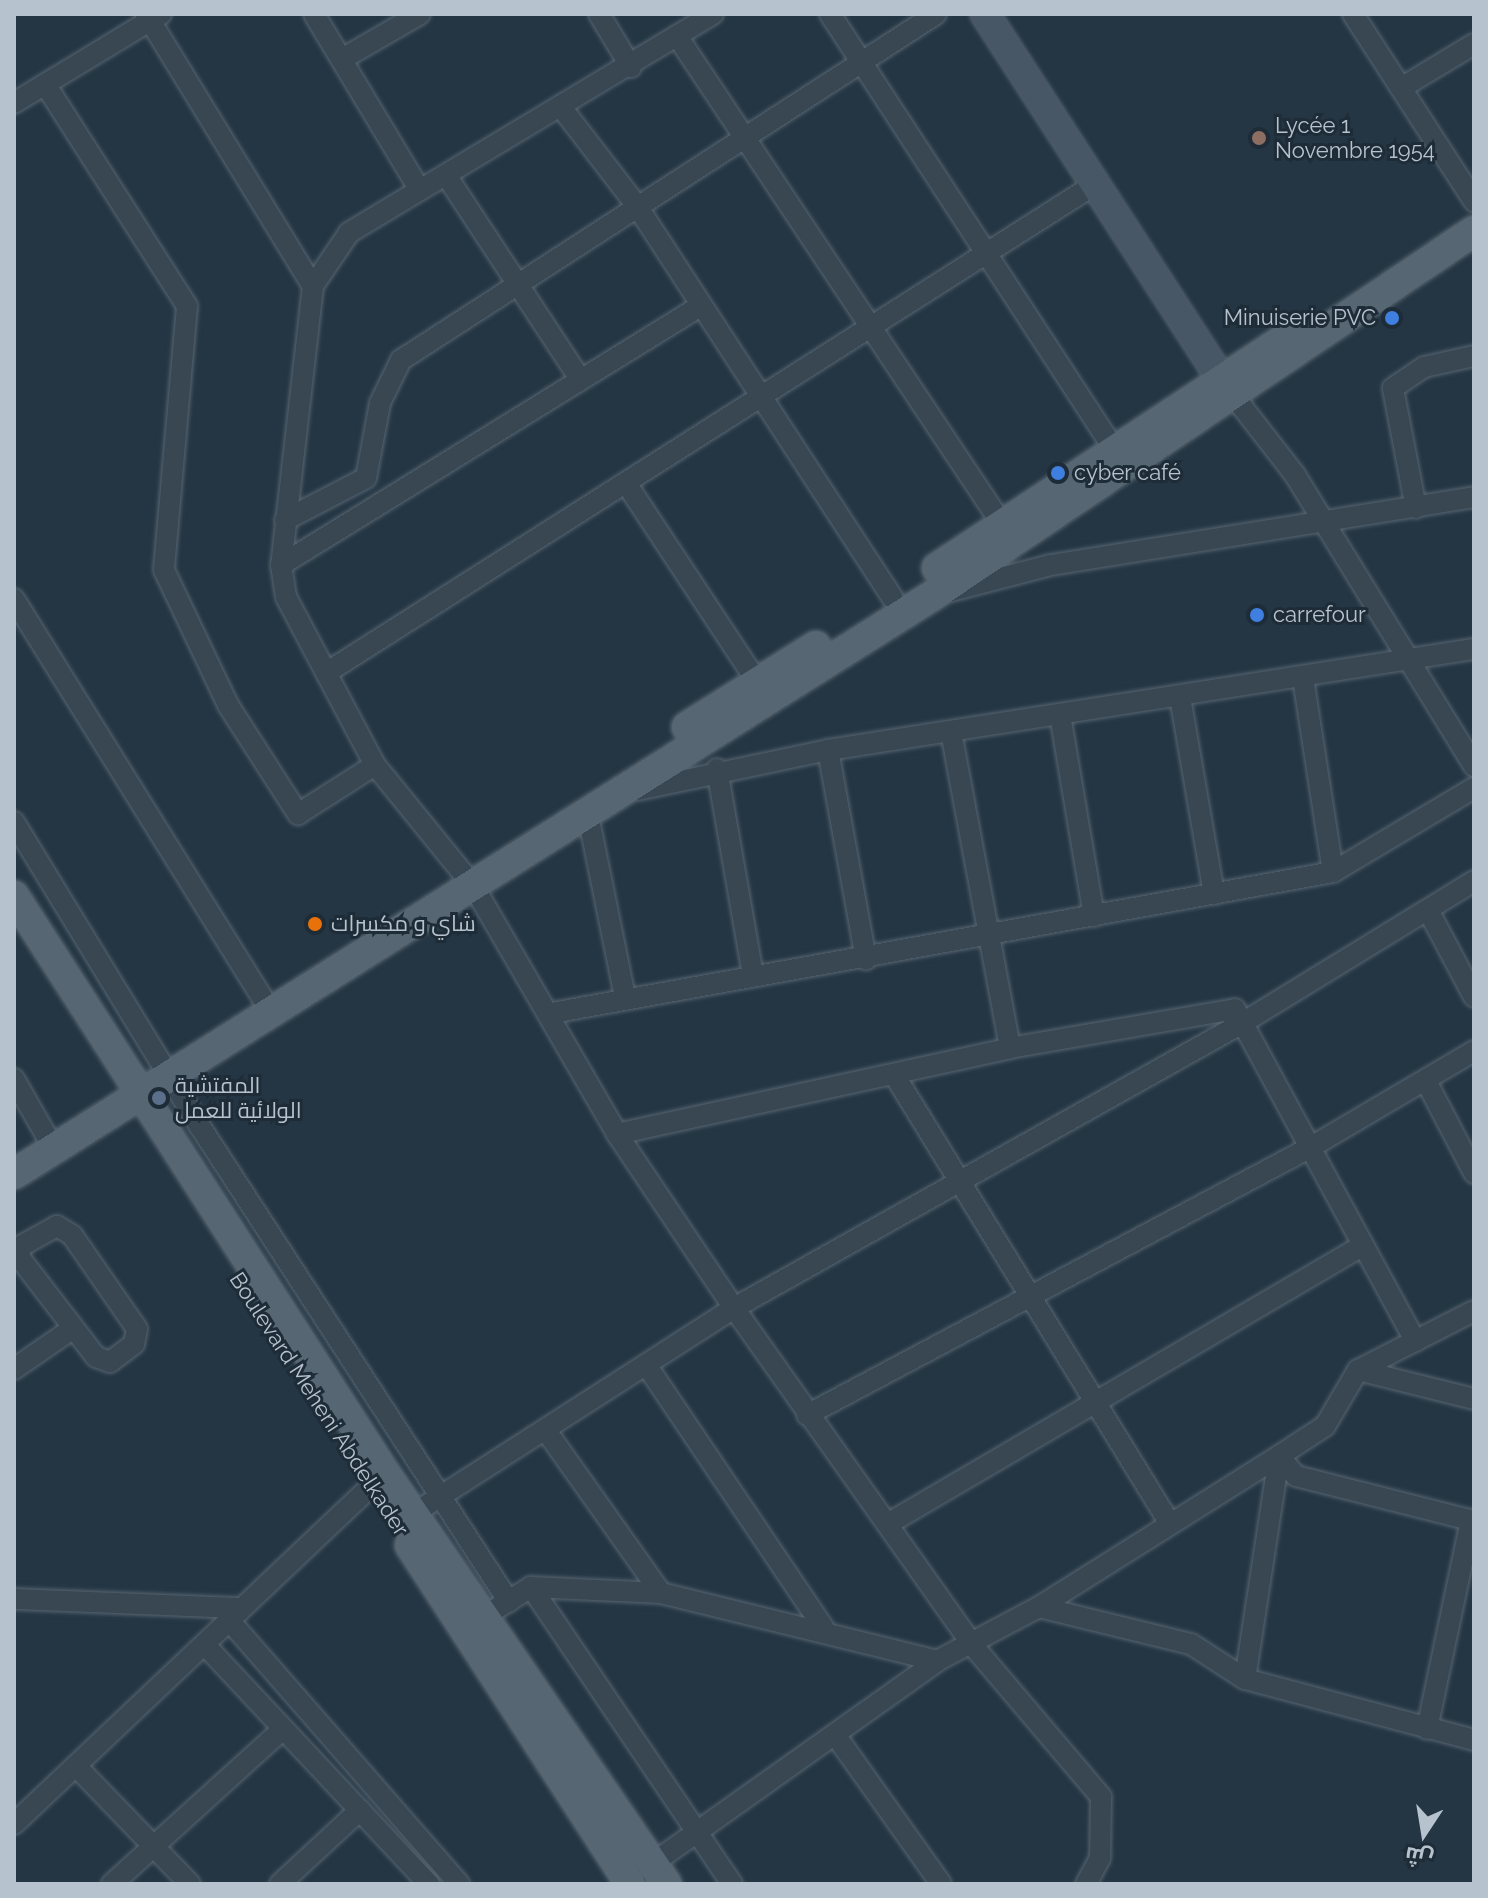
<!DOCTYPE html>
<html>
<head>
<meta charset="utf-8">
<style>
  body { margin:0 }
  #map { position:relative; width:1488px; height:1898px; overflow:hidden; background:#243644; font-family:Raleway,Cairo,sans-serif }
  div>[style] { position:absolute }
  .roads { filter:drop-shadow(0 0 2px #576570) drop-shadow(0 0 2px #576570) }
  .street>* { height:20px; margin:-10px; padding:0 10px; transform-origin:10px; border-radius:10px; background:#394753 }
  .secondary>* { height:28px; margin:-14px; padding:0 14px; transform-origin:14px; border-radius:14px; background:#475766 }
  .primary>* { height:30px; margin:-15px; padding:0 15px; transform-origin:15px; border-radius:15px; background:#576673 }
  .dots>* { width:22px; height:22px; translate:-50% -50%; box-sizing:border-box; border:4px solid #1e2c38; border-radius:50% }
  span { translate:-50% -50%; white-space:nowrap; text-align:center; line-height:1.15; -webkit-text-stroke:6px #1e2c38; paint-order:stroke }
  .poi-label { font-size:22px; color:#b6c2cd }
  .left { translate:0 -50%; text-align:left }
  .right { translate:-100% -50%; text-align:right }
  .street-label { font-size:22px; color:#b6c2cd }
  .frame { position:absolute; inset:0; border:16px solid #b6c2cd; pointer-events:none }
  .north { position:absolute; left:1384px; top:1794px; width:80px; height:80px; -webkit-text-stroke:6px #1e2c38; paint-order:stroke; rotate:192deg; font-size:22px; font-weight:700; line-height:32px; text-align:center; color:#b6c2cd }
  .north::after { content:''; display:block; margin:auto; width:28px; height:36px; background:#b6c2cd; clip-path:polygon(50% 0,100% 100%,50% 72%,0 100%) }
</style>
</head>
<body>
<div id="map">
  <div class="roads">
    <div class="street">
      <div style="left:146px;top:14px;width:319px;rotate:58.5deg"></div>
      <div style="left:314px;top:14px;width:204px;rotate:59deg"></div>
      <div style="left:599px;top:14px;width:62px;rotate:58.9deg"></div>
      <div style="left:713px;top:14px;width:425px;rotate:149deg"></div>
      <div style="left:349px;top:233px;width:64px;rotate:124.2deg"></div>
      <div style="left:313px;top:286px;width:281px;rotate:96.5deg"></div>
      <div style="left:281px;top:565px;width:32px;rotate:81deg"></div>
      <div style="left:286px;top:597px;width:190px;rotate:62.1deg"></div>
      <div style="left:375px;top:765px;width:157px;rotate:50.9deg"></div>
      <div style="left:474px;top:887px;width:285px;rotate:59.9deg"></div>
      <div style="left:617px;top:1134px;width:210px;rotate:56.1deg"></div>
      <div style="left:734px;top:1308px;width:415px;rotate:54.7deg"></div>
      <div style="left:974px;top:1647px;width:197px;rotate:49.7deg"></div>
      <div style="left:1101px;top:1797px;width:61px;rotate:90.9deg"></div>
      <div style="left:1100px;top:1858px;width:30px;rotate:118deg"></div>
      <div style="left:830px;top:14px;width:520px;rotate:56.86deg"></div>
      <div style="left:1353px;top:14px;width:223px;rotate:57.1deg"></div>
      <div style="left:677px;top:36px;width:586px;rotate:56.34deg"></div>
      <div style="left:342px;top:59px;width:90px;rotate:-30deg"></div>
      <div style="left:45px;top:84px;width:264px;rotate:57.4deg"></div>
      <div style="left:187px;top:306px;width:265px;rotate:95deg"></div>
      <div style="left:164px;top:570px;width:149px;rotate:64.6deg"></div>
      <div style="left:228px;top:705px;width:130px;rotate:57.3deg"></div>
      <div style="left:298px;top:814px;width:91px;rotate:-32.5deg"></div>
      <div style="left:1401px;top:88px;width:85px;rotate:-31.1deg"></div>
      <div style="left:14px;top:103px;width:172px;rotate:-31.2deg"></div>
      <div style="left:561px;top:107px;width:125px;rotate:52.5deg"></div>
      <div style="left:637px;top:206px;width:468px;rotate:56.9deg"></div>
      <div style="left:446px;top:175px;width:244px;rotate:56.7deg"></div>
      <div style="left:1226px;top:386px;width:113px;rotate:52.2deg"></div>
      <div style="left:1295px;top:475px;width:342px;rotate:58.4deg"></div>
      <div style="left:626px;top:483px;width:238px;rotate:56.6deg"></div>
      <div style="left:1416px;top:508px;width:122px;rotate:-100.9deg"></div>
      <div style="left:1393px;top:388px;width:37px;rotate:-34deg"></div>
      <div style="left:1424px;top:367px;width:51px;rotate:-12.4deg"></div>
      <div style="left:285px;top:520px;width:91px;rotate:-27.4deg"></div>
      <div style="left:366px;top:478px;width:76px;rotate:-79.4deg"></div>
      <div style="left:380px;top:403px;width:48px;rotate:-64deg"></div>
      <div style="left:401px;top:360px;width:637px;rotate:-32.89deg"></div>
      <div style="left:281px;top:565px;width:493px;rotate:-31.7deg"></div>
      <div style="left:951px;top:591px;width:103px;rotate:-14.6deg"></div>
      <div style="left:1051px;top:565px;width:428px;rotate:-9.1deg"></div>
      <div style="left:14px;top:599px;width:488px;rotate:58.1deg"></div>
      <div style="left:326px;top:673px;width:914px;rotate:-32.44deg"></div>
      <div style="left:1303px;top:678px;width:196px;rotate:81.2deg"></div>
      <div style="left:1180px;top:697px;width:200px;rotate:80.2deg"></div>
      <div style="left:1060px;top:715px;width:204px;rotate:80.4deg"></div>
      <div style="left:951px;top:732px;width:321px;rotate:79.4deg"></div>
      <div style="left:1010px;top:1048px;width:228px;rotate:-9.8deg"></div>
      <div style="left:1235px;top:1009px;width:378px;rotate:61.5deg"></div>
      <div style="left:828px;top:750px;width:213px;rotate:79.7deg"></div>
      <div style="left:717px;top:769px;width:209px;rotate:80.1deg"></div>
      <div style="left:638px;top:790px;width:194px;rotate:-11.9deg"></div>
      <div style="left:828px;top:750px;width:654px;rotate:-8.89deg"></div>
      <div style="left:588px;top:815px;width:186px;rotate:78.5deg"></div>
      <div style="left:14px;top:822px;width:359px;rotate:58.6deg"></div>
      <div style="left:201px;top:1128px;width:565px;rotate:56.98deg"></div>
      <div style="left:1428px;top:910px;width:98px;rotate:62.1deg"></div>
      <div style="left:552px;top:1013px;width:794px;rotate:-10.23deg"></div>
      <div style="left:1333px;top:872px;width:164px;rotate:-30.8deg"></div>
      <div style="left:895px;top:1076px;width:523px;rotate:58.44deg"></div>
      <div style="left:14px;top:1079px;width:81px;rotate:60.3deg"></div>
      <div style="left:1426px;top:1081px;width:104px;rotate:62.4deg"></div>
      <div style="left:617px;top:1134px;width:402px;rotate:-12.3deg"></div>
      <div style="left:57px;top:1226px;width:17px;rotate:31deg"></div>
      <div style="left:72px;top:1235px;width:114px;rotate:55.3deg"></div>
      <div style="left:137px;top:1329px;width:15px;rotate:101deg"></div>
      <div style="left:134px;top:1344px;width:30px;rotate:143deg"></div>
      <div style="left:110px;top:1362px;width:15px;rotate:-160deg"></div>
      <div style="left:96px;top:1357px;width:126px;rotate:-127.6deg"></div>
      <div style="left:19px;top:1257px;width:11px;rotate:-80deg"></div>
      <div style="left:21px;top:1246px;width:41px;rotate:-29.1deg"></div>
      <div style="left:647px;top:1366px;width:316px;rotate:56deg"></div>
      <div style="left:14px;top:1369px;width:70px;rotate:-34.6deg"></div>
      <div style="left:1358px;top:1370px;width:120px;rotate:14deg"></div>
      <div style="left:807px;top:1415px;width:571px;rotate:-28deg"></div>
      <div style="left:1311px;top:1147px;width:189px;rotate:-30.5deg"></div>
      <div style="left:547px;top:1432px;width:197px;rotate:54.7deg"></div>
      <div style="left:413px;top:1514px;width:381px;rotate:-32.7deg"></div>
      <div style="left:734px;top:1308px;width:585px;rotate:-29.28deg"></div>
      <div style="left:1244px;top:1022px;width:270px;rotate:-31.5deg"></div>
      <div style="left:891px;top:1522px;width:546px;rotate:-30.37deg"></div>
      <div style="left:531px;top:1587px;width:359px;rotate:55.9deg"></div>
      <div style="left:14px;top:1599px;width:226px;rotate:2.3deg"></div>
      <div style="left:1039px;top:1607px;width:284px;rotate:-32.2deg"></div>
      <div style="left:1279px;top:1456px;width:26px;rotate:50deg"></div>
      <div style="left:1296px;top:1476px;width:184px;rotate:14.2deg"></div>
      <div style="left:483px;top:1617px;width:57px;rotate:-32deg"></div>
      <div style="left:531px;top:1587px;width:130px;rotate:2.6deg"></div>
      <div style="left:661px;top:1593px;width:284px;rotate:13.8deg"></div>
      <div style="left:228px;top:1619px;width:352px;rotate:48.9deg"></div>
      <div style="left:205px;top:1645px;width:328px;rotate:46.9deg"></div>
      <div style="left:1245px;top:1679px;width:226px;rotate:-81.3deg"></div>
      <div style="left:1279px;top:1456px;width:55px;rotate:-33.1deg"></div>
      <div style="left:1325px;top:1426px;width:65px;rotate:-59.5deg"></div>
      <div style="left:1358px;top:1370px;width:130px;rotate:-27deg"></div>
      <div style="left:1427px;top:1729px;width:214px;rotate:-78.1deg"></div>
      <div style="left:836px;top:1736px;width:181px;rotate:54.6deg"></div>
      <div style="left:76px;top:1766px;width:164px;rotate:46deg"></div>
      <div style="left:14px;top:1824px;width:511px;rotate:-43.41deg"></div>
      <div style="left:642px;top:1871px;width:362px;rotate:-35.4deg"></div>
      <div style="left:937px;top:1661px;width:115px;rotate:-27.9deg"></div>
      <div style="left:1039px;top:1607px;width:156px;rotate:13.7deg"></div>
      <div style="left:1191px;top:1644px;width:64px;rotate:32.9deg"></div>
      <div style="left:1245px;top:1679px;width:237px;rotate:14.9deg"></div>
      <div style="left:112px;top:1884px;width:228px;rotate:-42.2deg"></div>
      <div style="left:280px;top:1884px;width:109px;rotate:-42.8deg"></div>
    </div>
    <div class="secondary">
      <div style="left:985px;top:14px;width:436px;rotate:57.1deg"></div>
    </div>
    <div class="primary">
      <div style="left:937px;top:568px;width:427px;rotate:-33.4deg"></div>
      <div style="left:687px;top:727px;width:152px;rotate:-32.1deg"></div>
      <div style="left:14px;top:896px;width:686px;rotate:57.26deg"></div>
      <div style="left:385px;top:1473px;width:498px;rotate:55.6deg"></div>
      <div style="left:14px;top:1174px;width:1085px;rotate:-32.2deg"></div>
      <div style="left:932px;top:596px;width:653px;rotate:-33.96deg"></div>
      <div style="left:410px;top:1545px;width:404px;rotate:57deg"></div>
    </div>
  </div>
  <div class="dots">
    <div style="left:1259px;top:138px;background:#8d6e63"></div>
    <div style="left:1392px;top:318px;background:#3f7fe0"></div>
    <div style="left:1058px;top:473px;background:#3f7fe0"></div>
    <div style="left:1257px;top:615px;background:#3f7fe0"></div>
    <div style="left:315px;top:924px;background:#e8710a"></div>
    <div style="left:159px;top:1098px;background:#5c6f8a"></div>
  </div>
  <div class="poi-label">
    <span class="left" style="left:1275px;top:138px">Lycée 1<br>Novembre 1954</span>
    <span class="right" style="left:1376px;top:318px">Minuiserie PVC</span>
    <span class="left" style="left:1074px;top:473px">cyber café</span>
    <span class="left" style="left:1273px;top:615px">carrefour</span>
    <span class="left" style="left:331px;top:924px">شاي و مكسرات</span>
    <span class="left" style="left:175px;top:1098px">المفتشية<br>الولائية للعمل</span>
  </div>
  <div class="street-label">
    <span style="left:319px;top:1404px;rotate:57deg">Boulevard Meheni Abdelkader</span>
  </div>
  <div class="frame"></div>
  <div class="north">ش</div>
</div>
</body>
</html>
